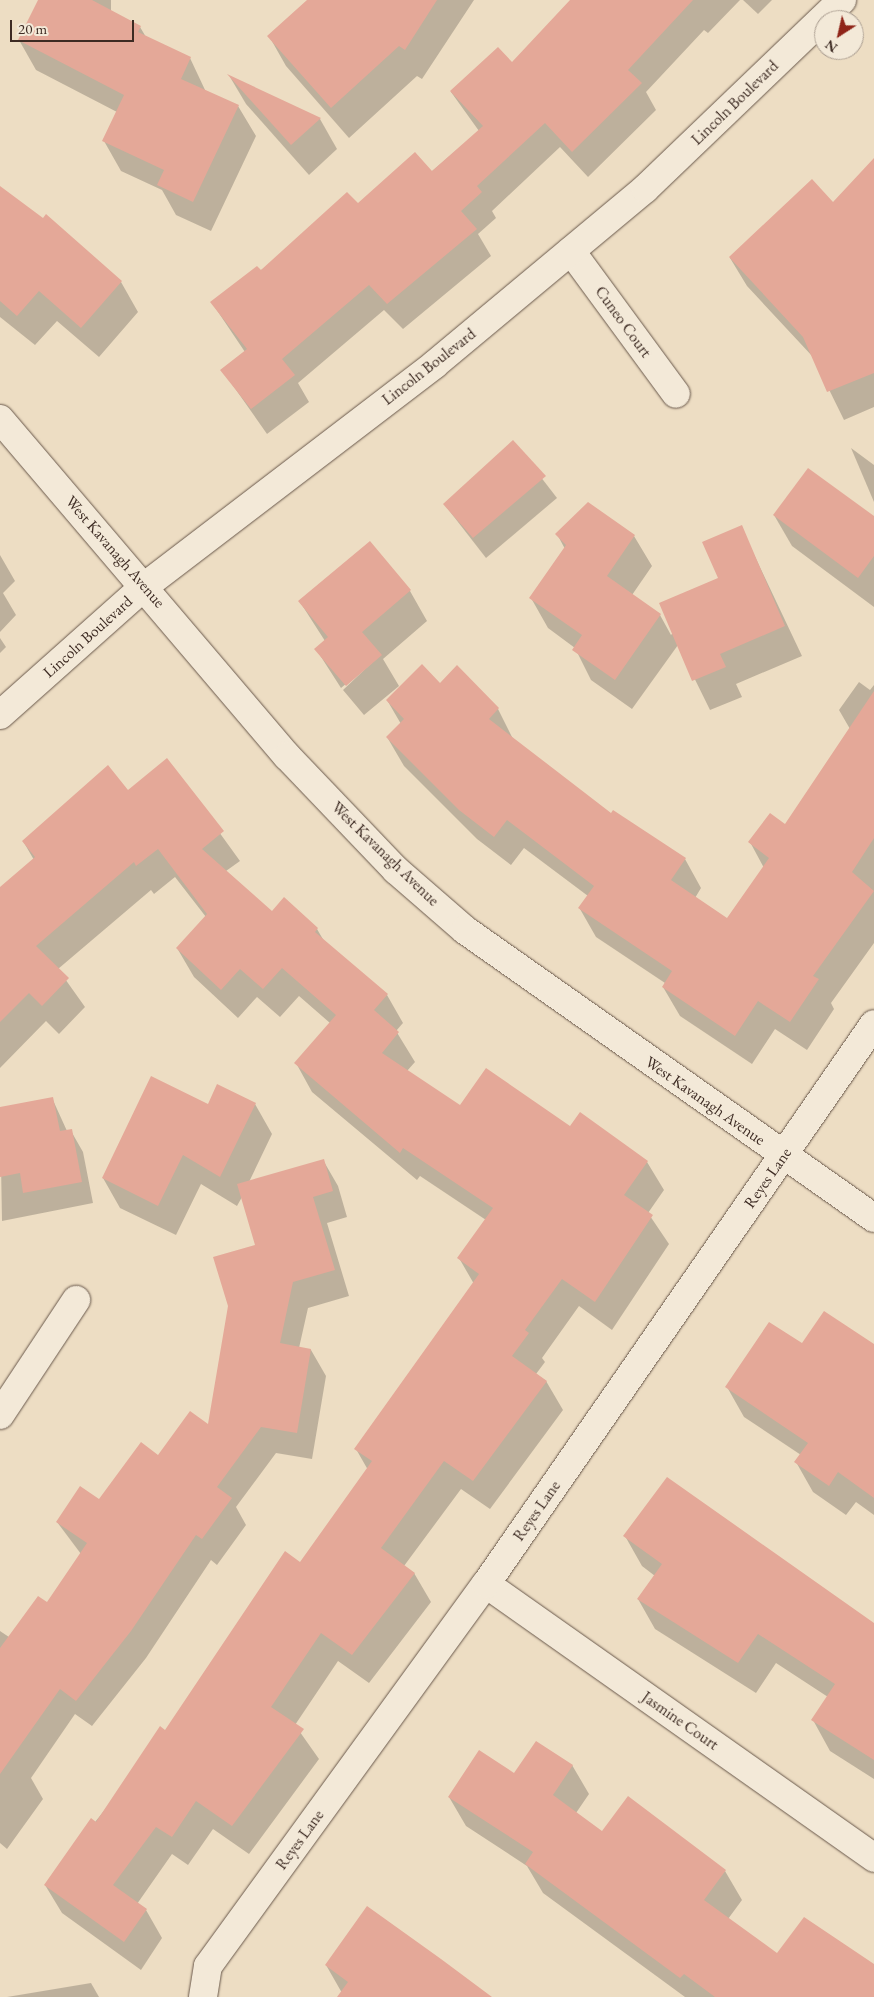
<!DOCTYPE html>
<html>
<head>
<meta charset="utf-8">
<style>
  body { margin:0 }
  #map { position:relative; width:874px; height:1997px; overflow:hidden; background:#edddc3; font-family:"EB Garamond",serif }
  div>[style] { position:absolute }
  .shadow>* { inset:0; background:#0003 }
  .building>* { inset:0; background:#e4a898 }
  .roads { filter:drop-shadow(0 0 1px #69584b) drop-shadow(0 0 1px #69584b) }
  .minor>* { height:28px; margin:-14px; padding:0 14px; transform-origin:14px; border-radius:14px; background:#f3e9d8 }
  span { translate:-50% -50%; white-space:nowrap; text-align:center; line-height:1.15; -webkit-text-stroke:4px #f3e9d8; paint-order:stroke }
  .street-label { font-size:16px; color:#3d2b23 }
  .north { position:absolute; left:814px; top:10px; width:50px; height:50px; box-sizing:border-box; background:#f3e9d8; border:1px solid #aa9d90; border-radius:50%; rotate:215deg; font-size:14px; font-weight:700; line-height:20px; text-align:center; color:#3d2b23 }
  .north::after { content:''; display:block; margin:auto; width:18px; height:22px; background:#8f2418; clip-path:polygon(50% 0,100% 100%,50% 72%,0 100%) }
  .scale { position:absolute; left:10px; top:20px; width:124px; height:22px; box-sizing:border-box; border:2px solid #3d2b23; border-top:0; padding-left:6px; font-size:15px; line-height:18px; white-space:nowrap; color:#3d2b23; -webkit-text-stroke:4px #f3e9d8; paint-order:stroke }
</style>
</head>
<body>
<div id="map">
  <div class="shadow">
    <div style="clip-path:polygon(40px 0,111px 0,111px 11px,140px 27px,146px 37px,190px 58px,206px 92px,238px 106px,256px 136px,211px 231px,176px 215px,162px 190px,121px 171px,104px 141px,117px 112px,36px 70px,19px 40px)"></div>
    <div style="clip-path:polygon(323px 0,474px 0,422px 79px,417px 76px,349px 138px,286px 66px,269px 36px)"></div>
    <div style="clip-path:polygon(622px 0,740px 0,708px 33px,704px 30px,646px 92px,656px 110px,588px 177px,560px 147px,492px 211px,496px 218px,478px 234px,491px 256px,403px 329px,384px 310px,298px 383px,309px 402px,267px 434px,222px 370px,245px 352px,212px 303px,358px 205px,431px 172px,479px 131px,451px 92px,512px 63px)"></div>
    <div style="clip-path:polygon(743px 0,772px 0,758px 14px)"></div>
    <div style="clip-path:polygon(230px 77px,320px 119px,337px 149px,309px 175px,246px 104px)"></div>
    <div style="clip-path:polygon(874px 160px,874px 407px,844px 420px,813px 357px,747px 286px,730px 258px,833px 204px)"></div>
    <div style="clip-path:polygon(0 187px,121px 282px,138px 312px,99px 357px,57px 321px,35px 345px,0 317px)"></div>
    <div style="clip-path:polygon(513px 441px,557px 498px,486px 558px,444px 504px)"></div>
    <div style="clip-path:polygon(851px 448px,874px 465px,874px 502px)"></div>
    <div style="clip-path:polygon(774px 515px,874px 517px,874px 607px,792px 546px)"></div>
    <div style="clip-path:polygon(741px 527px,802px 656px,736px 684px,742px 697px,710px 710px,678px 645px,632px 709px,591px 680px,575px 648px,548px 628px,531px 598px,565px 549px,557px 534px,634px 536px,652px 566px,632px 595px,660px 615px,671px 635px,720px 579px)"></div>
    <div style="clip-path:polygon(370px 543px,410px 591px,427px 621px,383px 659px,399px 686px,364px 715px,343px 690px,379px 656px,341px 688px,316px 649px,325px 641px,300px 602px)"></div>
    <div style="clip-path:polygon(0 555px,15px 581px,3px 593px,16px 615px,0 632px)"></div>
    <div style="clip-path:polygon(0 638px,6px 647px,0 653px)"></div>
    <div style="clip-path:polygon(457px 667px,498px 709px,513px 739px,611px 815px,685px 859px,701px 888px,695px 898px,727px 920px,764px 868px,750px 842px,786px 826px,850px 729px,839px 710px,859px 682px,870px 690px,874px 685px,874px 943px,831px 1003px,834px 1009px,807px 1050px,775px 1029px,752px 1064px,680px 1016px,663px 987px,665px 983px,596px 937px,580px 909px,588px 896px,524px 848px,511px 865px,477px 839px,404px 766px,387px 737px,401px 724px,387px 700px,440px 685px)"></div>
    <div style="clip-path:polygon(167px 760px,240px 861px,226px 871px,272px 913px,317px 929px,324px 941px,387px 995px,403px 1023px,396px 1031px,415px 1062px,407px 1071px,461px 1107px,571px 1127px,647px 1162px,664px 1190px,648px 1213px,669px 1244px,612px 1330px,579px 1306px,542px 1358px,545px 1362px,536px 1374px,546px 1381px,563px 1410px,490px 1509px,461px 1489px,404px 1566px,414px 1573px,431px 1602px,369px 1683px,338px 1661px,295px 1725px,319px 1759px,249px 1854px,213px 1829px,188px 1865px,172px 1854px,137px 1904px,146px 1910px,162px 1938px,141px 1970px,62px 1913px,45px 1885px,301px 1563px,368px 1470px,356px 1449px,474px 1284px,459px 1258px,486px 1220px,420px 1176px,417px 1180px,312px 1092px,296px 1063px,330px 1023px,299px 996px,280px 1017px,257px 997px,238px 1018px,194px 977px,177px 948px,206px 917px,175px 877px,154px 894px,151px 890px,58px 969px,85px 1007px,59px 1034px,46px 1021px,0 1068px,0 912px,34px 860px,23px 841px,127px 792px)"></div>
    <div style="clip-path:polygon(52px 1098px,67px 1131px,71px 1131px,83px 1152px,93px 1203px,2px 1221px,0 1109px)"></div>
    <div style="clip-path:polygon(255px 1104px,272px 1134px,249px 1182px,323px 1160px,338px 1186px,347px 1217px,327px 1223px,349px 1296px,308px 1308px,299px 1348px,311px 1350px,326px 1376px,312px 1459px,276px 1453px,236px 1507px,246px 1525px,217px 1565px,211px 1560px,146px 1658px,92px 1726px,75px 1714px,31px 1778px,43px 1799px,7px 1849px,0 1843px,0 1631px,9px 1637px,47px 1604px,81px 1554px,57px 1522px,99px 1500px,158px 1456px,209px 1427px,257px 1246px,242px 1197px,237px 1206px,201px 1184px,176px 1235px,120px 1208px,103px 1178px,208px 1105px)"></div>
    <div style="clip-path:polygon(803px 1345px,874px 1348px,874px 1515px,856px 1502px,846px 1515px,813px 1492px,796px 1462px,801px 1455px,744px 1417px,727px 1387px)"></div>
    <div style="clip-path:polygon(667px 1479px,874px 1624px,874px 1779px,830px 1751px,813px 1720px,828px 1697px,776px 1663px,756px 1693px,655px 1629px,638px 1599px,655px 1576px,642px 1566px,625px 1536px)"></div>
    <div style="clip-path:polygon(572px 1765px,589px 1794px,576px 1813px,602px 1832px,725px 1871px,742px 1900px,728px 1919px,778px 1955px,874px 1967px,874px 1997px,685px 1997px,543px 1893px,527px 1866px,466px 1826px,449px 1797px,515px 1775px)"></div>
    <div style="clip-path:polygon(326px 1965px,490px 1997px,339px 1997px,342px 1993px)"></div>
    <div style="clip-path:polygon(91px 1983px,99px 1997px,7px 1997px)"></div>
  </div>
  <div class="building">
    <div style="clip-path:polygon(38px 0,92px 0,141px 26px,138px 32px,191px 57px,181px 79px,239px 105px,193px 202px,157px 185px,164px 170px,102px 141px,124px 95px,18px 40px)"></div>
    <div style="clip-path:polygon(307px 0,437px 0,405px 50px,399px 46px,331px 108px,267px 36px)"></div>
    <div style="clip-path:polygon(570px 0,693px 0,628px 70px,642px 83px,572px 152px,545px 123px,477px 186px,482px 192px,461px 211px,477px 229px,387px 304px,369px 285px,282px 359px,295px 375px,251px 409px,220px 370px,247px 349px,210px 302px,257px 266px,261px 270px,347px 192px,358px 203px,415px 152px,432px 171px,483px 126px,450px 91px,498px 47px,512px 62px)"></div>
    <div style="clip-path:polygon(227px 74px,321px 118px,291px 145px)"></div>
    <div style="clip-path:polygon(874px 158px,874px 373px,827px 392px,803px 337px,729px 257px,812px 179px,833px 202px)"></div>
    <div style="clip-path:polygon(0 186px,43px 218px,46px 214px,122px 281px,81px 328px,39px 291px,17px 316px,0 301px)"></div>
    <div style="clip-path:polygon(513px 440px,546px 476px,473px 538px,443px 504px)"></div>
    <div style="clip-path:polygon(808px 468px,874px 516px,874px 556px,858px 578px,773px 515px)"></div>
    <div style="clip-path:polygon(588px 502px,635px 535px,607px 576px,661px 614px,615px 680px,572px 650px,582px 635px,529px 598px,566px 545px,555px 534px)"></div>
    <div style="clip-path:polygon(742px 525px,785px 626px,720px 654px,726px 667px,692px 681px,659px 603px,718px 578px,702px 542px)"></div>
    <div style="clip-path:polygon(370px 541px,411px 590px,362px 632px,382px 655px,346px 686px,314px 649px,328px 637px,298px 601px)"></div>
    <div style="clip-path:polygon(422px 664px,440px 683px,457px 665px,499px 708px,489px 719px,611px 813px,613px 810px,686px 858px,671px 880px,727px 918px,769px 858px,748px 842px,770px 813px,785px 824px,874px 691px,874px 838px,852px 872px,874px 891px,813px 976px,819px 979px,790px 1022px,758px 1001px,735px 1036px,662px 987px,672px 971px,578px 908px,594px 886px,507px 820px,494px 837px,459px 810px,386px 737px,404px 719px,386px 700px)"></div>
    <div style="clip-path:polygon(167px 758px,224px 831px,202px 849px,272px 911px,284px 897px,318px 928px,315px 932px,388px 994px,374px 1010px,399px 1032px,382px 1053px,460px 1105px,486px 1068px,570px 1126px,580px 1112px,648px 1161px,624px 1195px,653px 1215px,595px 1302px,562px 1279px,525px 1330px,529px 1333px,512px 1356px,547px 1381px,473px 1481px,444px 1461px,381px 1548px,415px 1573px,352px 1655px,321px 1633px,271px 1707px,304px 1729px,232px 1826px,196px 1801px,172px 1837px,156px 1827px,113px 1885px,147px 1909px,124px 1942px,44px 1885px,91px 1818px,96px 1822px,160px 1726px,165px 1730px,285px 1551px,300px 1562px,372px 1461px,354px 1449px,479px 1274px,457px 1258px,493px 1208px,403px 1148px,400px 1153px,294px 1063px,336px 1015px,282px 968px,263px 989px,240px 969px,221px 990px,176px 948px,207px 914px,158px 849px,136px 866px,134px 862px,36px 946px,69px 978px,42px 1006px,29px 993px,0 1022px,0 887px,35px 857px,22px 841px,108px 765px,128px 790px)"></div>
    <div style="clip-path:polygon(151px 1076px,208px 1104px,217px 1084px,256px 1103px,220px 1177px,183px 1155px,158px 1206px,102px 1178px)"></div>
    <div style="clip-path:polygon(53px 1097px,60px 1131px,72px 1129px,82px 1182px,23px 1193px,20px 1173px,0 1177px,0 1107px)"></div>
    <div style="clip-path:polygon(324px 1159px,333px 1191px,313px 1197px,335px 1270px,293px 1282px,280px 1343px,311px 1349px,297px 1433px,261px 1427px,217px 1487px,232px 1498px,202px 1539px,196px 1535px,131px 1631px,76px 1701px,60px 1689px,0 1774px,0 1648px,38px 1596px,47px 1602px,87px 1543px,56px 1522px,80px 1486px,99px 1499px,141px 1442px,158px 1455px,190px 1411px,208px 1424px,228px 1306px,213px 1257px,255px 1245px,237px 1184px)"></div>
    <div style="clip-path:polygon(824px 1311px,874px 1344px,874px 1498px,838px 1472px,829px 1486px,794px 1462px,808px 1443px,725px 1387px,769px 1322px,802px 1343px)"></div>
    <div style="clip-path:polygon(667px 1477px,874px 1623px,874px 1760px,811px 1720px,835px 1684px,758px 1634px,738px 1663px,637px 1599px,662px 1564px,623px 1536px)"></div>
    <div style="clip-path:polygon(536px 1741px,573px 1765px,553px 1795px,602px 1831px,628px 1796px,726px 1870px,704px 1900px,777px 1953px,804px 1917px,874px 1964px,874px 1997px,715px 1997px,684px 1974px,680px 1978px,525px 1864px,533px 1852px,448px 1797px,479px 1750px,514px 1773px)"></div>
    <div style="clip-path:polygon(367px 1906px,441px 1959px,492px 1997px,337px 1997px,348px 1982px,325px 1965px)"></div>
  </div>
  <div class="roads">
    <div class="minor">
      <div style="left:571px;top:251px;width:177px;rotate:53.7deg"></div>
      <div style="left:0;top:419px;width:443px;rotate:49.6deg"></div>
      <div style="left:287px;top:756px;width:158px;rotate:46.3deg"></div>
      <div style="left:396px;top:870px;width:91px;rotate:41deg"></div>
      <div style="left:465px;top:930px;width:500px;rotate:35.15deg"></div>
      <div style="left:0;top:715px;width:194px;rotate:-41.7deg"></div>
      <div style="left:145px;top:586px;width:365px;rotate:-37.4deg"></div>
      <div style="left:435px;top:364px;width:273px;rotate:-39.8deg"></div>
      <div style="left:645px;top:189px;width:273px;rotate:-43.8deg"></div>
      <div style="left:0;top:1415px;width:138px;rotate:-56.5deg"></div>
      <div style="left:486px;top:1584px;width:475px;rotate:35.2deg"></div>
      <div style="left:203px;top:1997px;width:31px;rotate:-81deg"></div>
      <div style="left:208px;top:1966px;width:472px;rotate:-54deg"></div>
      <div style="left:486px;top:1584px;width:681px;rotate:-55.28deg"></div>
    </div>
  </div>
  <div class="street-label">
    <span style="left:735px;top:103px;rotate:-44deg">Lincoln Boulevard</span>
    <span style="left:623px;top:322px;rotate:54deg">Cuneo Court</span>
    <span style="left:429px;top:367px;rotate:-38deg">Lincoln Boulevard</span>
    <span style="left:115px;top:552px;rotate:49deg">West Kavanagh Avenue</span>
    <span style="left:88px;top:637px;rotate:-42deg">Lincoln Boulevard</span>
    <span style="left:385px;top:854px;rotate:44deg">West Kavanagh Avenue</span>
    <span style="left:705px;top:1101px;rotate:35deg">West Kavanagh Avenue</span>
    <span style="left:768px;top:1178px;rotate:-55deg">Reyes Lane</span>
    <span style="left:537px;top:1511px;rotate:-55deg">Reyes Lane</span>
    <span style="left:680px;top:1721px;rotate:35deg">Jasmine Court</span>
    <span style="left:300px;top:1840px;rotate:-54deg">Reyes Lane</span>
  </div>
  <div class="north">N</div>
  <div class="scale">20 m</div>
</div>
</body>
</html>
